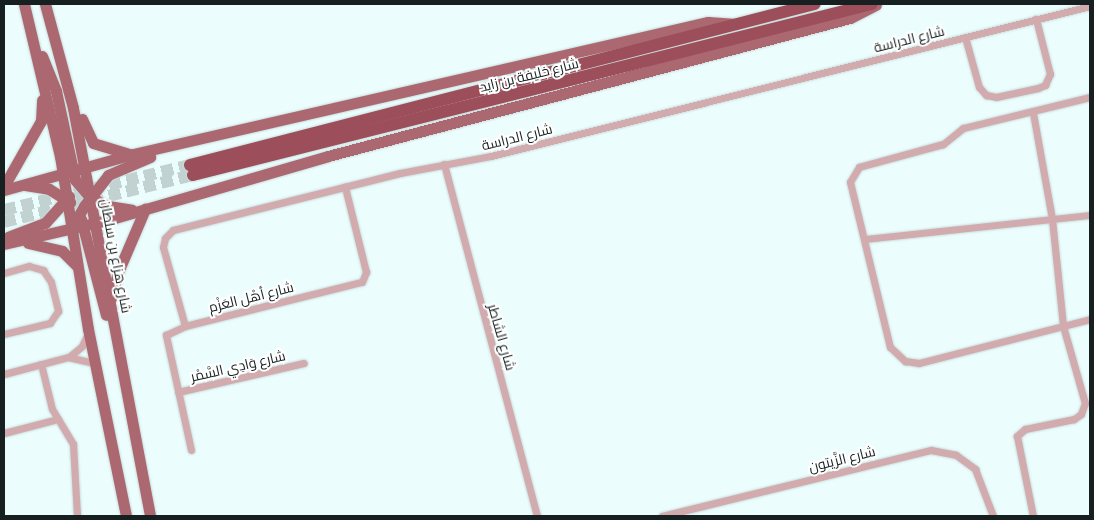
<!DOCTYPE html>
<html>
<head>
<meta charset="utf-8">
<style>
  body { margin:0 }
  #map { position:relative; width:1094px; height:520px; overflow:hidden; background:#ebfefd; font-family:"PT Sans Narrow",Cairo,sans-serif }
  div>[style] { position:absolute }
  .highway-tunnel>* { height:12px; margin-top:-6px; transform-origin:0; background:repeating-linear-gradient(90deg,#c1d2d1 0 12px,transparent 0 18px) }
  .roads { filter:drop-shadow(0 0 1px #c9dada) drop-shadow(0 0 1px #c9dada) }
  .street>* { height:7px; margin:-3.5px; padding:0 3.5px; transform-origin:3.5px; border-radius:3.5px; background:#d2abae }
  .primary>* { height:11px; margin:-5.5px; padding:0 5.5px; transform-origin:5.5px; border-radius:5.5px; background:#ab6871 }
  .highway>* { height:12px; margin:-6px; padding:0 6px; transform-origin:6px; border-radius:6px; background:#9c4f5b }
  span { translate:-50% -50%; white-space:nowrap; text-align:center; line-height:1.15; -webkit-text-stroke:4px #fff; paint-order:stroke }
  .street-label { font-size:14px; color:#172020 }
  .frame { position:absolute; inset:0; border:5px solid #172020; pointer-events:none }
</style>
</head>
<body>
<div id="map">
  <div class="highway-tunnel">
    <div style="left:4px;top:210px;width:191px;rotate:-13.6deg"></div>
    <div style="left:4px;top:222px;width:195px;rotate:-14deg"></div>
  </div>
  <div class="roads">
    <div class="street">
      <div style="left:965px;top:37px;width:52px;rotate:74.4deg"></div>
      <div style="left:979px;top:87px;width:11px;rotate:49deg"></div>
      <div style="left:986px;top:95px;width:10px;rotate:11deg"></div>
      <div style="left:996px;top:97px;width:43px;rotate:-12.1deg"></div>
      <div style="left:1038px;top:88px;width:8px;rotate:-23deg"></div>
      <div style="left:1045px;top:85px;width:12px;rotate:-66deg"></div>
      <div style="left:1050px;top:74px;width:57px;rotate:-104.3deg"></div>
      <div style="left:1090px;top:97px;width:131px;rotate:166.3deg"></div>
      <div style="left:963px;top:128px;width:26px;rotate:141deg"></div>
      <div style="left:943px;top:144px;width:87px;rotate:164.7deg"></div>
      <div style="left:859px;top:167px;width:17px;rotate:121deg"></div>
      <div style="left:850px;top:182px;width:170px;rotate:76.4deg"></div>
      <div style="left:890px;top:347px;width:21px;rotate:43deg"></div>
      <div style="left:905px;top:361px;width:14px;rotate:8deg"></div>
      <div style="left:919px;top:363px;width:177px;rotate:-14.4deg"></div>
      <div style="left:1033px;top:113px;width:108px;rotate:79.8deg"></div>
      <div style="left:1052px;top:219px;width:108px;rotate:84.1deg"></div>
      <div style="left:1063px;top:326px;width:80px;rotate:74.1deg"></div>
      <div style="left:1085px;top:403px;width:12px;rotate:110deg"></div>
      <div style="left:1081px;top:414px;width:9px;rotate:144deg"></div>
      <div style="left:1074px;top:419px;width:50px;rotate:168.5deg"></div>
      <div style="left:1025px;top:429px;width:11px;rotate:139deg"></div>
      <div style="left:1017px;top:436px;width:82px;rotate:78.7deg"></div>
      <div style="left:444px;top:164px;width:364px;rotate:75.2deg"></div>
      <div style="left:865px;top:239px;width:226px;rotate:-6.1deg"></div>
      <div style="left:4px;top:273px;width:26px;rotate:-16deg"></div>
      <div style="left:29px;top:266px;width:15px;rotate:16deg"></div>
      <div style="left:43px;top:270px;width:14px;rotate:56deg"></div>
      <div style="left:51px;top:282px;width:30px;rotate:76deg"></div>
      <div style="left:58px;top:311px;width:14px;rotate:124deg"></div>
      <div style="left:50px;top:323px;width:47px;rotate:166.6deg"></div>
      <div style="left:185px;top:326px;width:82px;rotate:-105.6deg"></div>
      <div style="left:163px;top:247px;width:9px;rotate:-77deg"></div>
      <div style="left:165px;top:238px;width:11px;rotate:-45deg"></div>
      <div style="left:173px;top:230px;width:234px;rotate:-14.1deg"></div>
      <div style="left:400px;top:173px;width:93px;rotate:-10.6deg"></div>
      <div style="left:491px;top:156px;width:617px;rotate:-14.06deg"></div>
      <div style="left:69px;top:357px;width:17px;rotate:-40deg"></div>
      <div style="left:82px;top:346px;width:14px;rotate:-65deg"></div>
      <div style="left:41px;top:364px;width:46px;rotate:76.3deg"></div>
      <div style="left:52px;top:409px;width:41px;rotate:59deg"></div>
      <div style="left:73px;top:444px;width:72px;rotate:86.8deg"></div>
      <div style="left:4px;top:374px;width:66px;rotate:-14.9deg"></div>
      <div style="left:68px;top:357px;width:28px;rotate:13deg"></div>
      <div style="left:178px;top:392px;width:129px;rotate:-13deg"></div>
      <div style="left:4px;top:433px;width:56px;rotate:-14.5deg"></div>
      <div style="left:191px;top:450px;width:118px;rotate:-102.3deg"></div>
      <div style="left:166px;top:335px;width:21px;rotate:-25deg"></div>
      <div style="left:185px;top:326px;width:182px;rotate:-14deg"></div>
      <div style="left:362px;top:282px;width:11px;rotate:-68deg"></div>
      <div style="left:366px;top:272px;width:88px;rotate:-103.9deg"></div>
      <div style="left:662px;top:516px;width:277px;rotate:-13.8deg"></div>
      <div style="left:931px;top:450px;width:25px;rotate:11deg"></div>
      <div style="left:956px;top:455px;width:24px;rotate:36deg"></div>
      <div style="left:975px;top:469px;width:50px;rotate:69deg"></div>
    </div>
    <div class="primary">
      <div style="left:24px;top:4px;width:156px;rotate:76.7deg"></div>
      <div style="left:60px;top:156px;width:175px;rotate:80.8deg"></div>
      <div style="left:88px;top:329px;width:191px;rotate:78.5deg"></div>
      <div style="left:45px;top:4px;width:108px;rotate:74.9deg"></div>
      <div style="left:73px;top:108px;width:415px;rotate:79.3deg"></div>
      <div style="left:42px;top:56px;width:38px;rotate:68deg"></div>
      <div style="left:56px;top:91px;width:91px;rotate:77.9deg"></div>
      <div style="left:75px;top:180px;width:23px;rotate:49deg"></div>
      <div style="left:90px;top:197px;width:20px;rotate:27deg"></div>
      <div style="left:108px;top:206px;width:24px;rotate:9deg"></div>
      <div style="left:82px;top:119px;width:26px;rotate:65deg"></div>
      <div style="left:93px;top:143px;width:37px;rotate:17deg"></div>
      <div style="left:25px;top:185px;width:24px;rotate:9deg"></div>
      <div style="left:49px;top:189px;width:25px;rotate:32deg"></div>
      <div style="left:4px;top:186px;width:75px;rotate:-60.4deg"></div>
      <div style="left:41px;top:121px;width:21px;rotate:-87deg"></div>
      <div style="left:4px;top:190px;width:134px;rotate:-15.6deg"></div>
      <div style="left:133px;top:154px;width:590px;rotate:-12.93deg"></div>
      <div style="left:708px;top:22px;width:28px;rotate:4deg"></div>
      <div style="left:81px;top:219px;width:99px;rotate:75.4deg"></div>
      <div style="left:72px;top:227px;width:24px;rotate:-60deg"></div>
      <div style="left:84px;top:206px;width:39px;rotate:-52deg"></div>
      <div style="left:108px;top:175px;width:46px;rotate:-23.2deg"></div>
      <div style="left:8px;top:237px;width:40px;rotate:-21deg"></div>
      <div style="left:45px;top:223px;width:36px;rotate:-48deg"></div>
      <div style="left:28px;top:243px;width:35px;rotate:13deg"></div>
      <div style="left:62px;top:251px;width:21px;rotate:45deg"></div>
      <div style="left:4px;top:244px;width:107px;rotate:-13deg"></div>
      <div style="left:108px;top:220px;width:229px;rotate:-16.2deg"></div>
      <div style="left:328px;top:156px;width:540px;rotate:-14.81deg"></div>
      <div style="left:850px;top:18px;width:29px;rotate:-27deg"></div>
      <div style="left:111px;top:298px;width:27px;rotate:-75deg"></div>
      <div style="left:118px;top:272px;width:69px;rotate:-66.8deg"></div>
    </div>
    <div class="highway">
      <div style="left:190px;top:165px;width:645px;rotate:-14.45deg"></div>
      <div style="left:193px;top:175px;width:700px;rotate:-14.14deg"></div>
    </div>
  </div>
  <div class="street-label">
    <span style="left:909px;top:39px;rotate:-14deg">شارع الدراسة</span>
    <span style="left:529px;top:75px;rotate:-14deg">شارع خليفة بن زايد</span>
    <span style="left:517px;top:137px;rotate:-14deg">شارع الدراسة</span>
    <span style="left:116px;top:256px;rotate:79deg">شارع هزاع بن سلطان</span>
    <span style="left:251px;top:297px;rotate:-14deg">شارع أهْل العَزْم</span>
    <span style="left:502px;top:337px;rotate:74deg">شارع الشاطر</span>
    <span style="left:238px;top:366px;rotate:-13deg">شارع وَادِي السَّمْر</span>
    <span style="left:842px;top:459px;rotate:-14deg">شارع الزَّيتون</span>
  </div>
  <div class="frame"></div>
</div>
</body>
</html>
